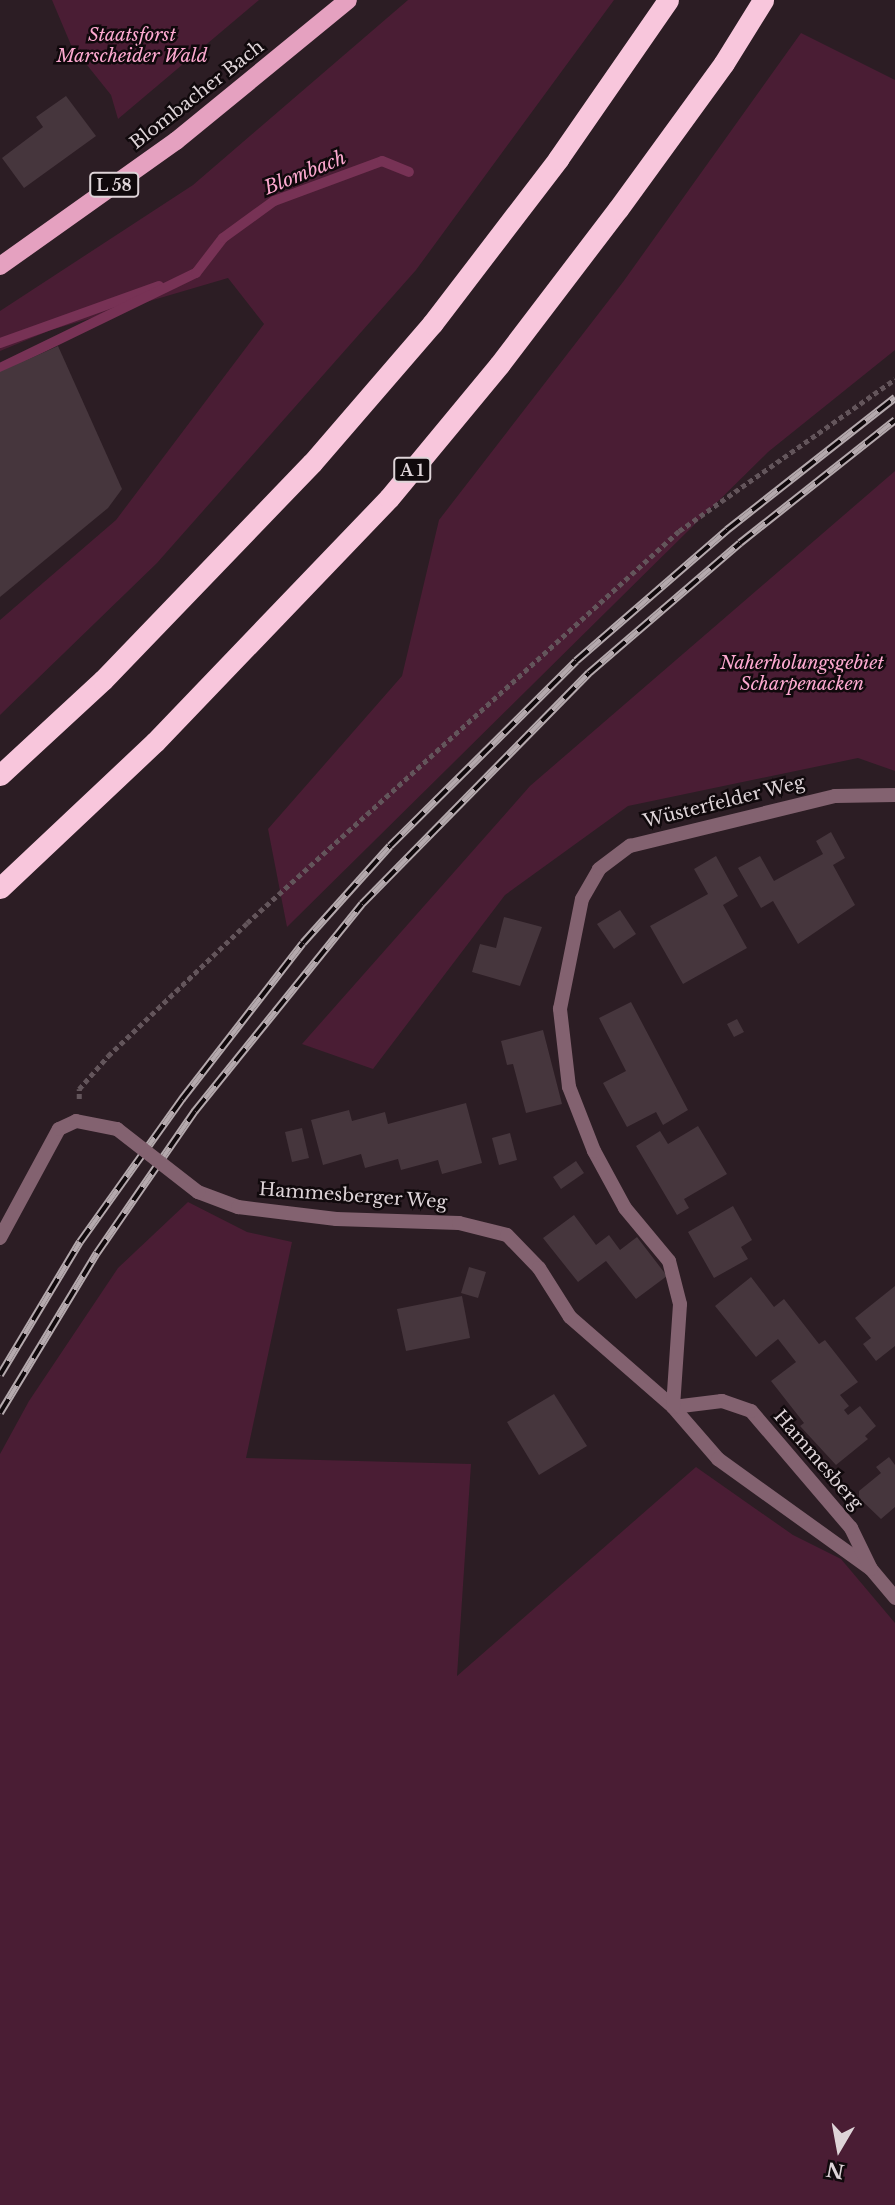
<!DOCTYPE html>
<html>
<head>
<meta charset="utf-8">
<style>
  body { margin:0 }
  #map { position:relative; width:895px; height:2205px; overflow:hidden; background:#2c1d24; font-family:"Libre Baskerville",serif }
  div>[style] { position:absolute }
  .green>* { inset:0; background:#4a1d34 }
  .stream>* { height:10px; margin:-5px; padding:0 5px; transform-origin:5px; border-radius:5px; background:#773255 }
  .building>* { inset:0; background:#46363d }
  .path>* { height:4.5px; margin-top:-2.25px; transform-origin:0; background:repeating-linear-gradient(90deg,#63555b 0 5px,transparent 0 8.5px) }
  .street>* { height:14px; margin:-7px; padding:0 7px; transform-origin:7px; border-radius:7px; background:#836270 }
  .primary>* { height:18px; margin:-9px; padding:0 9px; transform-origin:9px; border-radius:9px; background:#e5a1c0 }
  .highway>* { height:21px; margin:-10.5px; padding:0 10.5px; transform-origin:10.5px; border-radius:10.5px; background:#f8c6dc }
  .rail>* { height:8px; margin-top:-4px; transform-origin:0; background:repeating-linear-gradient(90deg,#10090c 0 16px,#b4a9ad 0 32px); box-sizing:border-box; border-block:2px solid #b4a9ad }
  .street-bridge>* { height:14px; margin:-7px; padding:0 7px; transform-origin:7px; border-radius:7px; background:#836270 }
  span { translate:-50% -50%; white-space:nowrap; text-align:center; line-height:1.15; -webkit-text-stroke:5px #10090c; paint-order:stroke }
  .shield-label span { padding:2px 5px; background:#10090c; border:2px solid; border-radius:5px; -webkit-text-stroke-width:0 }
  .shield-label { font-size:16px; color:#ded4d8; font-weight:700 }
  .park-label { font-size:18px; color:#fda9d0; font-style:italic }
  .street-label { font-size:18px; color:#ded4d8 }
  .water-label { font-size:19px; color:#fda9d0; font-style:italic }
  .north { position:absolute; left:804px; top:2114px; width:70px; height:70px; -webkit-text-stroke:5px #10090c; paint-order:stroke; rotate:190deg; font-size:19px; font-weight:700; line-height:28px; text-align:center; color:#ded4d8 }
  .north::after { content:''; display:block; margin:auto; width:24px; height:32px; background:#ded4d8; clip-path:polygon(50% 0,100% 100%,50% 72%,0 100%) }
</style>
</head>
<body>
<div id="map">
  <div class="green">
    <div style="clip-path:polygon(52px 0,259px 0,118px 119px,111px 95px,71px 45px)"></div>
    <div style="clip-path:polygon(408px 0,614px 0,416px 270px,157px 563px,0 715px,0 620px,116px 520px,264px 324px,228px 278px,51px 330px,0 351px,0 311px,193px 185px)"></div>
    <div style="clip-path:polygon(801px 33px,895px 80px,895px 350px,768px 452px,287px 927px,268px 829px,402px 676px,439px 520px,623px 282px)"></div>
    <div style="clip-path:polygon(895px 471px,895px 771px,858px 758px,628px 806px,505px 895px,373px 1069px,302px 1044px,530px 786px)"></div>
    <div style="clip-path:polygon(188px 1202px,247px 1232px,292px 1242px,246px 1458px,471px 1464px,457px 1676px,696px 1467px,793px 1535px,841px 1559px,895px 1623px,895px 2205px,0 2205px,0 1454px,29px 1401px,118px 1268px)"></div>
  </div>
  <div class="stream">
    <div style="left:0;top:343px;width:169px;rotate:-19.7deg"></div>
    <div style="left:0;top:368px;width:218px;rotate:-25.9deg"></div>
    <div style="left:196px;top:273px;width:44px;rotate:-52.4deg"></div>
    <div style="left:223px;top:238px;width:63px;rotate:-36deg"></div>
    <div style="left:274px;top:201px;width:115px;rotate:-20.3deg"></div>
    <div style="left:382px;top:161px;width:29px;rotate:22deg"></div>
  </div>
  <div class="building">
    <div style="clip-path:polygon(66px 96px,96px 136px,24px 188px,2px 158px,43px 127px,36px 117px)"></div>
    <div style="clip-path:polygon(58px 346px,122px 489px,108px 508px,0 597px,0 372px)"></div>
    <div style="clip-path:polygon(831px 832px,845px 858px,833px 865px,855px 905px,798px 944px,773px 901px,761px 908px,738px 868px,760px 856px,774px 881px,823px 854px,816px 841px)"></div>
    <div style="clip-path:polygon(716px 856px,738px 896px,723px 905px,747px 948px,683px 984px,650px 926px,708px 894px,694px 869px)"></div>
    <div style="clip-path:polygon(620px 910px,636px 934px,614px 949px,597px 924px)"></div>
    <div style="clip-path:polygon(504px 917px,542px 927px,520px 986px,472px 972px,480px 944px,496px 948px)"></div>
    <div style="clip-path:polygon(631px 1002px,688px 1110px,663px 1125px,656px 1112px,627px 1127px,603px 1083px,626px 1071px,599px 1018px)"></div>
    <div style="clip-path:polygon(737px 1019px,744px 1032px,734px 1037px,727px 1024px)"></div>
    <div style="clip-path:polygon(543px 1030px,562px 1104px,526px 1113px,513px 1064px,507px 1065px,501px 1041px)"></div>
    <div style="clip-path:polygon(466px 1103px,482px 1163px,442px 1174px,438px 1160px,401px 1170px,398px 1159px,365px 1168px,361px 1154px,323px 1165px,311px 1120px,349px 1110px,352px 1121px,385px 1112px,388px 1124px)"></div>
    <div style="clip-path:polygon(698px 1126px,727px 1174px,684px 1199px,689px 1208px,677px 1215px,636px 1146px,660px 1131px,668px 1144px)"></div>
    <div style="clip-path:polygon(302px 1128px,309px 1158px,292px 1162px,285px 1132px)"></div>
    <div style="clip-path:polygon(510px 1133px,517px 1160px,499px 1165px,492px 1138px)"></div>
    <div style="clip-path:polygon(576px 1161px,584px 1173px,561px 1189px,553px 1177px)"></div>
    <div style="clip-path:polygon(733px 1206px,752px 1240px,741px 1247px,748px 1259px,714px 1278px,688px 1232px)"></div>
    <div style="clip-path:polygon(574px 1215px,596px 1245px,609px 1235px,620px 1250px,637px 1237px,667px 1276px,636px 1299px,606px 1261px,578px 1282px,543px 1238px)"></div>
    <div style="clip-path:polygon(469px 1267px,486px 1272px,478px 1298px,461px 1293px)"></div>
    <div style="clip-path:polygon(751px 1277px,774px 1307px,784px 1299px,819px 1344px,825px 1340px,858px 1382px,840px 1395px,849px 1406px,844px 1410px,848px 1415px,860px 1406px,876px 1426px,865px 1436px,868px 1439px,836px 1465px,800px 1426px,804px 1423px,771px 1381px,796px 1362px,778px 1339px,756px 1357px,715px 1306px)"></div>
    <div style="clip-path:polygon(895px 1286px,895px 1346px,876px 1361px,863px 1344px,871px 1338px,855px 1318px)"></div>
    <div style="clip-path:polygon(462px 1296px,470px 1338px,406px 1351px,397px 1309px)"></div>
    <div style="clip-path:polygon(554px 1394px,587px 1446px,539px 1475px,507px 1422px)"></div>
    <div style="clip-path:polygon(889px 1457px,895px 1465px,895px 1507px,881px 1519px,859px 1498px,859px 1491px,881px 1473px,876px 1467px)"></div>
  </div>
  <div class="path">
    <div style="left:79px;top:1099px;width:10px;rotate:-90deg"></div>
    <div style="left:79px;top:1089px;width:44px;rotate:-48.7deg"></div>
    <div style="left:108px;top:1056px;width:192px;rotate:-43.7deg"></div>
    <div style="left:247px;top:923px;width:583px;rotate:-42.22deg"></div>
    <div style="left:679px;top:531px;width:264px;rotate:-35.1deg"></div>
  </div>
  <div class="street">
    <div style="left:198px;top:1192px;width:43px;rotate:20.6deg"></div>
    <div style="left:238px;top:1207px;width:99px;rotate:7deg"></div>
    <div style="left:336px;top:1219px;width:123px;rotate:1.9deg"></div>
    <div style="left:459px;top:1223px;width:49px;rotate:14deg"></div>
    <div style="left:507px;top:1235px;width:46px;rotate:45.9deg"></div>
    <div style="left:539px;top:1268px;width:58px;rotate:57.7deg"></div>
    <div style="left:570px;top:1317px;width:137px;rotate:41.1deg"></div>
    <div style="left:673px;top:1407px;width:69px;rotate:49.1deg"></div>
    <div style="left:718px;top:1459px;width:188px;rotate:35.7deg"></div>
    <div style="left:871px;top:1569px;width:38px;rotate:50deg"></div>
    <div style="left:0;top:1238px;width:124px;rotate:-61.6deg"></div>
    <div style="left:59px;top:1129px;width:19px;rotate:-25deg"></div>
    <div style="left:76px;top:1121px;width:42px;rotate:11deg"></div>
    <div style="left:871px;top:1569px;width:46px;rotate:-116deg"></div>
    <div style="left:851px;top:1528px;width:154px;rotate:-130.5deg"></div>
    <div style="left:751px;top:1411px;width:31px;rotate:-161deg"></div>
    <div style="left:722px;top:1401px;width:49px;rotate:173deg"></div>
    <div style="left:673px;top:1407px;width:103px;rotate:-86.1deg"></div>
    <div style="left:680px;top:1304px;width:44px;rotate:-104.3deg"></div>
    <div style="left:669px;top:1261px;width:69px;rotate:-129.7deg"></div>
    <div style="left:625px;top:1208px;width:65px;rotate:-118.5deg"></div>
    <div style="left:594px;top:1151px;width:69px;rotate:-111.3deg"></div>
    <div style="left:569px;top:1087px;width:79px;rotate:-96.6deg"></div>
    <div style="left:560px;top:1009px;width:112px;rotate:-78.7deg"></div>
    <div style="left:582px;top:899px;width:34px;rotate:-60deg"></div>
    <div style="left:599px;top:869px;width:39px;rotate:-37deg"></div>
    <div style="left:630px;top:846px;width:211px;rotate:-13.7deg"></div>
    <div style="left:835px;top:796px;width:60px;rotate:-1deg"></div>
  </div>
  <div class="primary">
    <div style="left:0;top:266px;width:216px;rotate:-35.4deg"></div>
    <div style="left:176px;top:141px;width:222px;rotate:-39.3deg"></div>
  </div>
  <div class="highway">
    <div style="left:0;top:775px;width:140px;rotate:-42.7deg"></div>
    <div style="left:103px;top:680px;width:301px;rotate:-46.1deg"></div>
    <div style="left:312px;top:463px;width:184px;rotate:-49.2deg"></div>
    <div style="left:432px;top:324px;width:208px;rotate:-52.6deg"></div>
    <div style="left:558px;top:159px;width:193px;rotate:-55.3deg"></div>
    <div style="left:0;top:888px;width:213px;rotate:-43.3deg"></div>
    <div style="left:155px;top:742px;width:338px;rotate:-46.2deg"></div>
    <div style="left:389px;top:498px;width:173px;rotate:-50.4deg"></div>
    <div style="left:499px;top:365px;width:196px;rotate:-52.7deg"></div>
    <div style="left:618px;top:209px;width:180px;rotate:-54deg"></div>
    <div style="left:724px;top:63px;width:74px;rotate:-58.2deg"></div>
  </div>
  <div class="rail">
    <div style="left:0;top:1375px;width:155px;rotate:-59deg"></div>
    <div style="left:80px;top:1242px;width:176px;rotate:-54.5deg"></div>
    <div style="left:182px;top:1099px;width:197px;rotate:-52.2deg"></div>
    <div style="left:303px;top:943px;width:130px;rotate:-48.1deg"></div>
    <div style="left:390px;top:846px;width:262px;rotate:-44.8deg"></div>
    <div style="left:576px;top:661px;width:200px;rotate:-40.9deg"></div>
    <div style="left:727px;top:530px;width:214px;rotate:-38.2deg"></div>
    <div style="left:0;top:1413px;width:187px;rotate:-58.8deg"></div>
    <div style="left:97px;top:1253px;width:173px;rotate:-55.4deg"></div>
    <div style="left:195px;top:1111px;width:266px;rotate:-51.1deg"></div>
    <div style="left:362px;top:904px;width:324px;rotate:-45.5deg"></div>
    <div style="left:589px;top:673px;width:199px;rotate:-40.7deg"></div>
    <div style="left:740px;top:543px;width:198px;rotate:-38.4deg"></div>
  </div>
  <div class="street-bridge">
    <div style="left:117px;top:1129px;width:103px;rotate:37.9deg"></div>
  </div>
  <div class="shield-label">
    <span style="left:114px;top:185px">L 58</span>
    <span style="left:412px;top:470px">A 1</span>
  </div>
  <div class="park-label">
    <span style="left:132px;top:46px">Staatsforst<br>Marscheider Wald</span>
    <span style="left:802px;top:674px">Naherholungsgebiet<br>Scharpenacken</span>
  </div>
  <div class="street-label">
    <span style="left:197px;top:95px;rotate:-38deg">Blombacher Bach</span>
    <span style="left:724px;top:802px;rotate:-14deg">Wüsterfelder Weg</span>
    <span style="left:353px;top:1196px;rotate:4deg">Hammesberger Weg</span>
    <span style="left:818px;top:1460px;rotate:49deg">Hammesberg</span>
  </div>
  <div class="water-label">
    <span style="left:305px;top:173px;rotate:-22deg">Blombach</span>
  </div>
  <div class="north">N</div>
</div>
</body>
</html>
